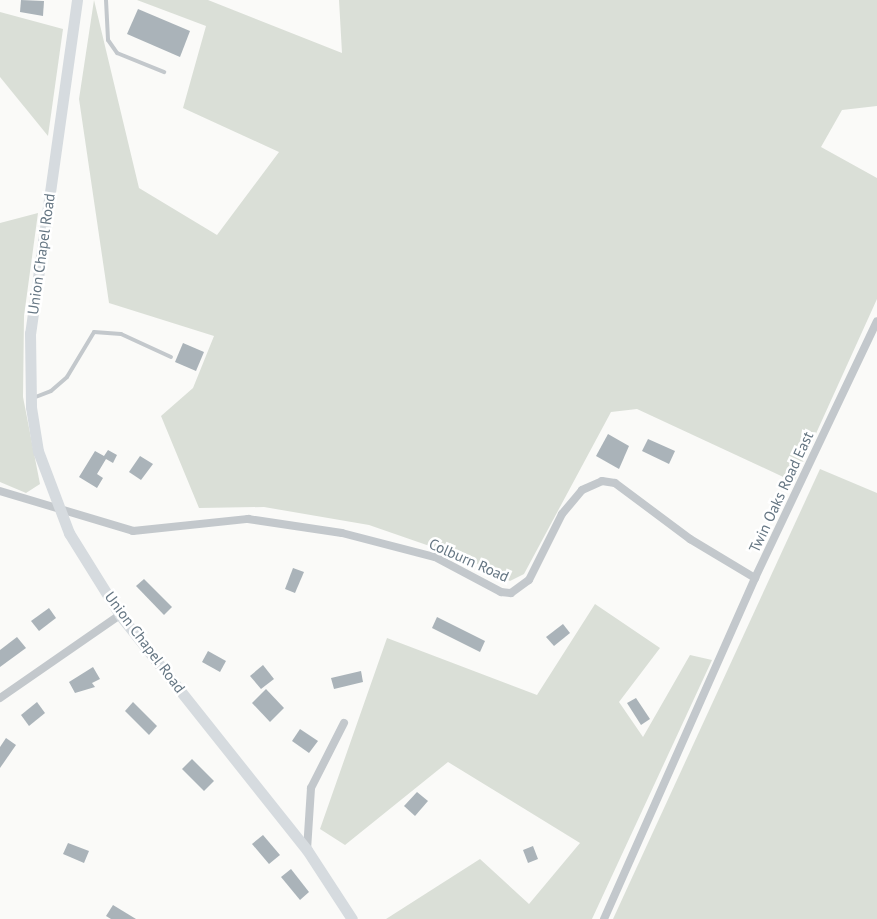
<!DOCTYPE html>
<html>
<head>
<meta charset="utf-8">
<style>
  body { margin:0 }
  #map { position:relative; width:877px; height:919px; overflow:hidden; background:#fafaf8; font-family:"PT Sans",sans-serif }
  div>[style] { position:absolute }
  .green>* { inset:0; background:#dadfd7 }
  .building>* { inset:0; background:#aab3b9 }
  .lane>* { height:4px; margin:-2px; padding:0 2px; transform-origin:2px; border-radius:2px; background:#c3c8cc }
  .street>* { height:8px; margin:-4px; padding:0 4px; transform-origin:4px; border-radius:4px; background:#c3c8cc }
  .secondary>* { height:11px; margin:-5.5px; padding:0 5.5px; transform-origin:5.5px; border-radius:5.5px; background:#d6dbdf }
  span { translate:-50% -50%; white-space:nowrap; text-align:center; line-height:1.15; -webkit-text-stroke:5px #fff; paint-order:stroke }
  .street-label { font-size:15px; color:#657683 }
</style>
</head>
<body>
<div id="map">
  <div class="green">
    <div style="clip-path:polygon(94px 0,139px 188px,217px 235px,279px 152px,183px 108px,206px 26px,137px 0,208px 0,342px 53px,339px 0,877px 0,877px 106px,842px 110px,821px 147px,877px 178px,877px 299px,794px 482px,637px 409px,611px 412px,524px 574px,510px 581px,470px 560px,369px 525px,264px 507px,199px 508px,161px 416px,193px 388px,214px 336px,109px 303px,79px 99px)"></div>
    <div style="clip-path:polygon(0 12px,63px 29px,48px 136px,0 77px)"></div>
    <div style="clip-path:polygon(38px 213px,24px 316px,23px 397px,40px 484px,26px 493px,0 482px,0 223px)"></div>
    <div style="clip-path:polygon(820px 469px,877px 493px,877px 919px,613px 919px)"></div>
    <div style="clip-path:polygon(595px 604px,660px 648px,619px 702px,643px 737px,690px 655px,712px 660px,592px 919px,386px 919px,480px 859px,529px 904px,580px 843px,448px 762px,345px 845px,320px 829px,387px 638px,537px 695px)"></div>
  </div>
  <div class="building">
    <div style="clip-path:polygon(21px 0,44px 1px,43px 16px,20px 12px)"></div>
    <div style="clip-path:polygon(138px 9px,190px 31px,180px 57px,127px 34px)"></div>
    <div style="clip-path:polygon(183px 343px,204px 352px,196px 371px,175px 362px)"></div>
    <div style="clip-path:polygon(608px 434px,629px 446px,619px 469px,596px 456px)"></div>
    <div style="clip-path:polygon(648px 439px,675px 451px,669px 464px,642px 451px)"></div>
    <div style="clip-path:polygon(108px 450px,117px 455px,113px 463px,106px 459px,97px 474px,103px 478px,97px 488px,79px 477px,95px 451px,104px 456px)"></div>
    <div style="clip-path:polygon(140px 456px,153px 464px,141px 480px,129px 472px)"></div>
    <div style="clip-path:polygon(293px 568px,304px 572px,295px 593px,285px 589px)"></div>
    <div style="clip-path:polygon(144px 579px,172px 607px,164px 615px,136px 586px)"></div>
    <div style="clip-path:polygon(49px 608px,56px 618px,39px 631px,31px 621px)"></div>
    <div style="clip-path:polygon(437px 617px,485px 641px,480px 652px,432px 628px)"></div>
    <div style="clip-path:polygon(563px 624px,570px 633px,554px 646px,546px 637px)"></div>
    <div style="clip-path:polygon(17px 637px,26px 648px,0 667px,0 650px)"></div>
    <div style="clip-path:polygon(208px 651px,226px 661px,220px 672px,202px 662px)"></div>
    <div style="clip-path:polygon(263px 665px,274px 679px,261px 689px,250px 676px)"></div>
    <div style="clip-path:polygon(93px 667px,100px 679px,92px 683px,95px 687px,75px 693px,69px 682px)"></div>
    <div style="clip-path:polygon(361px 671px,363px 682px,334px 689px,331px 678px)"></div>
    <div style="clip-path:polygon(266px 689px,284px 708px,270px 722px,252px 703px)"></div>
    <div style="clip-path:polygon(636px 698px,650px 719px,641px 725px,627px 703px)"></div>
    <div style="clip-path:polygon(37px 702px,45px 713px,29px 726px,21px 715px)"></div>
    <div style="clip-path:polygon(133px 702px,157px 726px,149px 735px,125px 711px)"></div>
    <div style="clip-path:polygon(300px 729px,318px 741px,309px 753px,292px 741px)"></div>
    <div style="clip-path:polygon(6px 738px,16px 745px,0 768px,0 747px)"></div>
    <div style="clip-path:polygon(192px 759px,214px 781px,204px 791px,182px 769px)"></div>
    <div style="clip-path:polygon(417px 792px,428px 801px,415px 816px,404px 806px)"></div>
    <div style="clip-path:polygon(263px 835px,280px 855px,269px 864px,252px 844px)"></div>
    <div style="clip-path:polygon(68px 843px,89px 851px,84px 863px,63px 854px)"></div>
    <div style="clip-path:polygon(533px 846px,538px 859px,528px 863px,523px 850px)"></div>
    <div style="clip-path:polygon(291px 869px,309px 892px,300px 900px,281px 877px)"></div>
    <div style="clip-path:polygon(113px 905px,136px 919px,111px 919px,106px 916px)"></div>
  </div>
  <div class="lane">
    <div style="left:106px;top:0;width:40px;rotate:87.1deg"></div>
    <div style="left:108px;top:40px;width:16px;rotate:55deg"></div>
    <div style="left:117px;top:53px;width:51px;rotate:22deg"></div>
    <div style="left:33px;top:398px;width:19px;rotate:-21deg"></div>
    <div style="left:51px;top:391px;width:21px;rotate:-41deg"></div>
    <div style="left:67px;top:377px;width:52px;rotate:-59deg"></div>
    <div style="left:94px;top:332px;width:27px;rotate:4deg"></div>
    <div style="left:121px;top:334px;width:55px;rotate:24.7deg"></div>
  </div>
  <div class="street">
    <div style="left:0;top:491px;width:139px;rotate:16.7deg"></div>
    <div style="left:133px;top:531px;width:116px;rotate:-6deg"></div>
    <div style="left:248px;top:519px;width:95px;rotate:8.5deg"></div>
    <div style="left:342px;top:533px;width:96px;rotate:14.5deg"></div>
    <div style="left:435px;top:557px;width:75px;rotate:27.9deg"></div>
    <div style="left:501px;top:592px;width:10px;rotate:6deg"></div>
    <div style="left:511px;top:593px;width:22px;rotate:-36deg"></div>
    <div style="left:529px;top:580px;width:74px;rotate:-63.4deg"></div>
    <div style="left:562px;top:514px;width:31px;rotate:-50deg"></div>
    <div style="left:582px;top:490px;width:22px;rotate:-24deg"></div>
    <div style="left:602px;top:481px;width:13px;rotate:9deg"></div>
    <div style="left:615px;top:483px;width:94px;rotate:36.7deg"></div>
    <div style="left:690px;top:539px;width:76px;rotate:31deg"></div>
    <div style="left:0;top:698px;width:146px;rotate:-34.7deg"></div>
    <div style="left:307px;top:850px;width:62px;rotate:-86.3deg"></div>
    <div style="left:311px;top:788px;width:73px;rotate:-63.1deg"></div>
    <div style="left:604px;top:919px;width:373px;rotate:-66.1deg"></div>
    <div style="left:755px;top:578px;width:284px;rotate:-64.6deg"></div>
  </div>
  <div class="secondary">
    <div style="left:77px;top:0;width:336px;rotate:98deg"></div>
    <div style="left:30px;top:333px;width:74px;rotate:89.2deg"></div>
    <div style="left:31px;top:407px;width:45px;rotate:81deg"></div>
    <div style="left:38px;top:451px;width:88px;rotate:69.3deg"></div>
    <div style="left:69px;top:533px;width:97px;rotate:58.1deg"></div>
    <div style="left:120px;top:615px;width:300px;rotate:51.5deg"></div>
    <div style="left:307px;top:850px;width:82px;rotate:56.9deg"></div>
  </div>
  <div class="street-label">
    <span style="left:41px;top:254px;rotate:-82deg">Union Chapel Road</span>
    <span style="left:781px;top:492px;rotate:-65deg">Twin Oaks Road East</span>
    <span style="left:469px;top:560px;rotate:24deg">Colburn Road</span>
    <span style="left:145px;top:642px;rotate:53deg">Union Chapel Road</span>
  </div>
</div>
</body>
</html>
